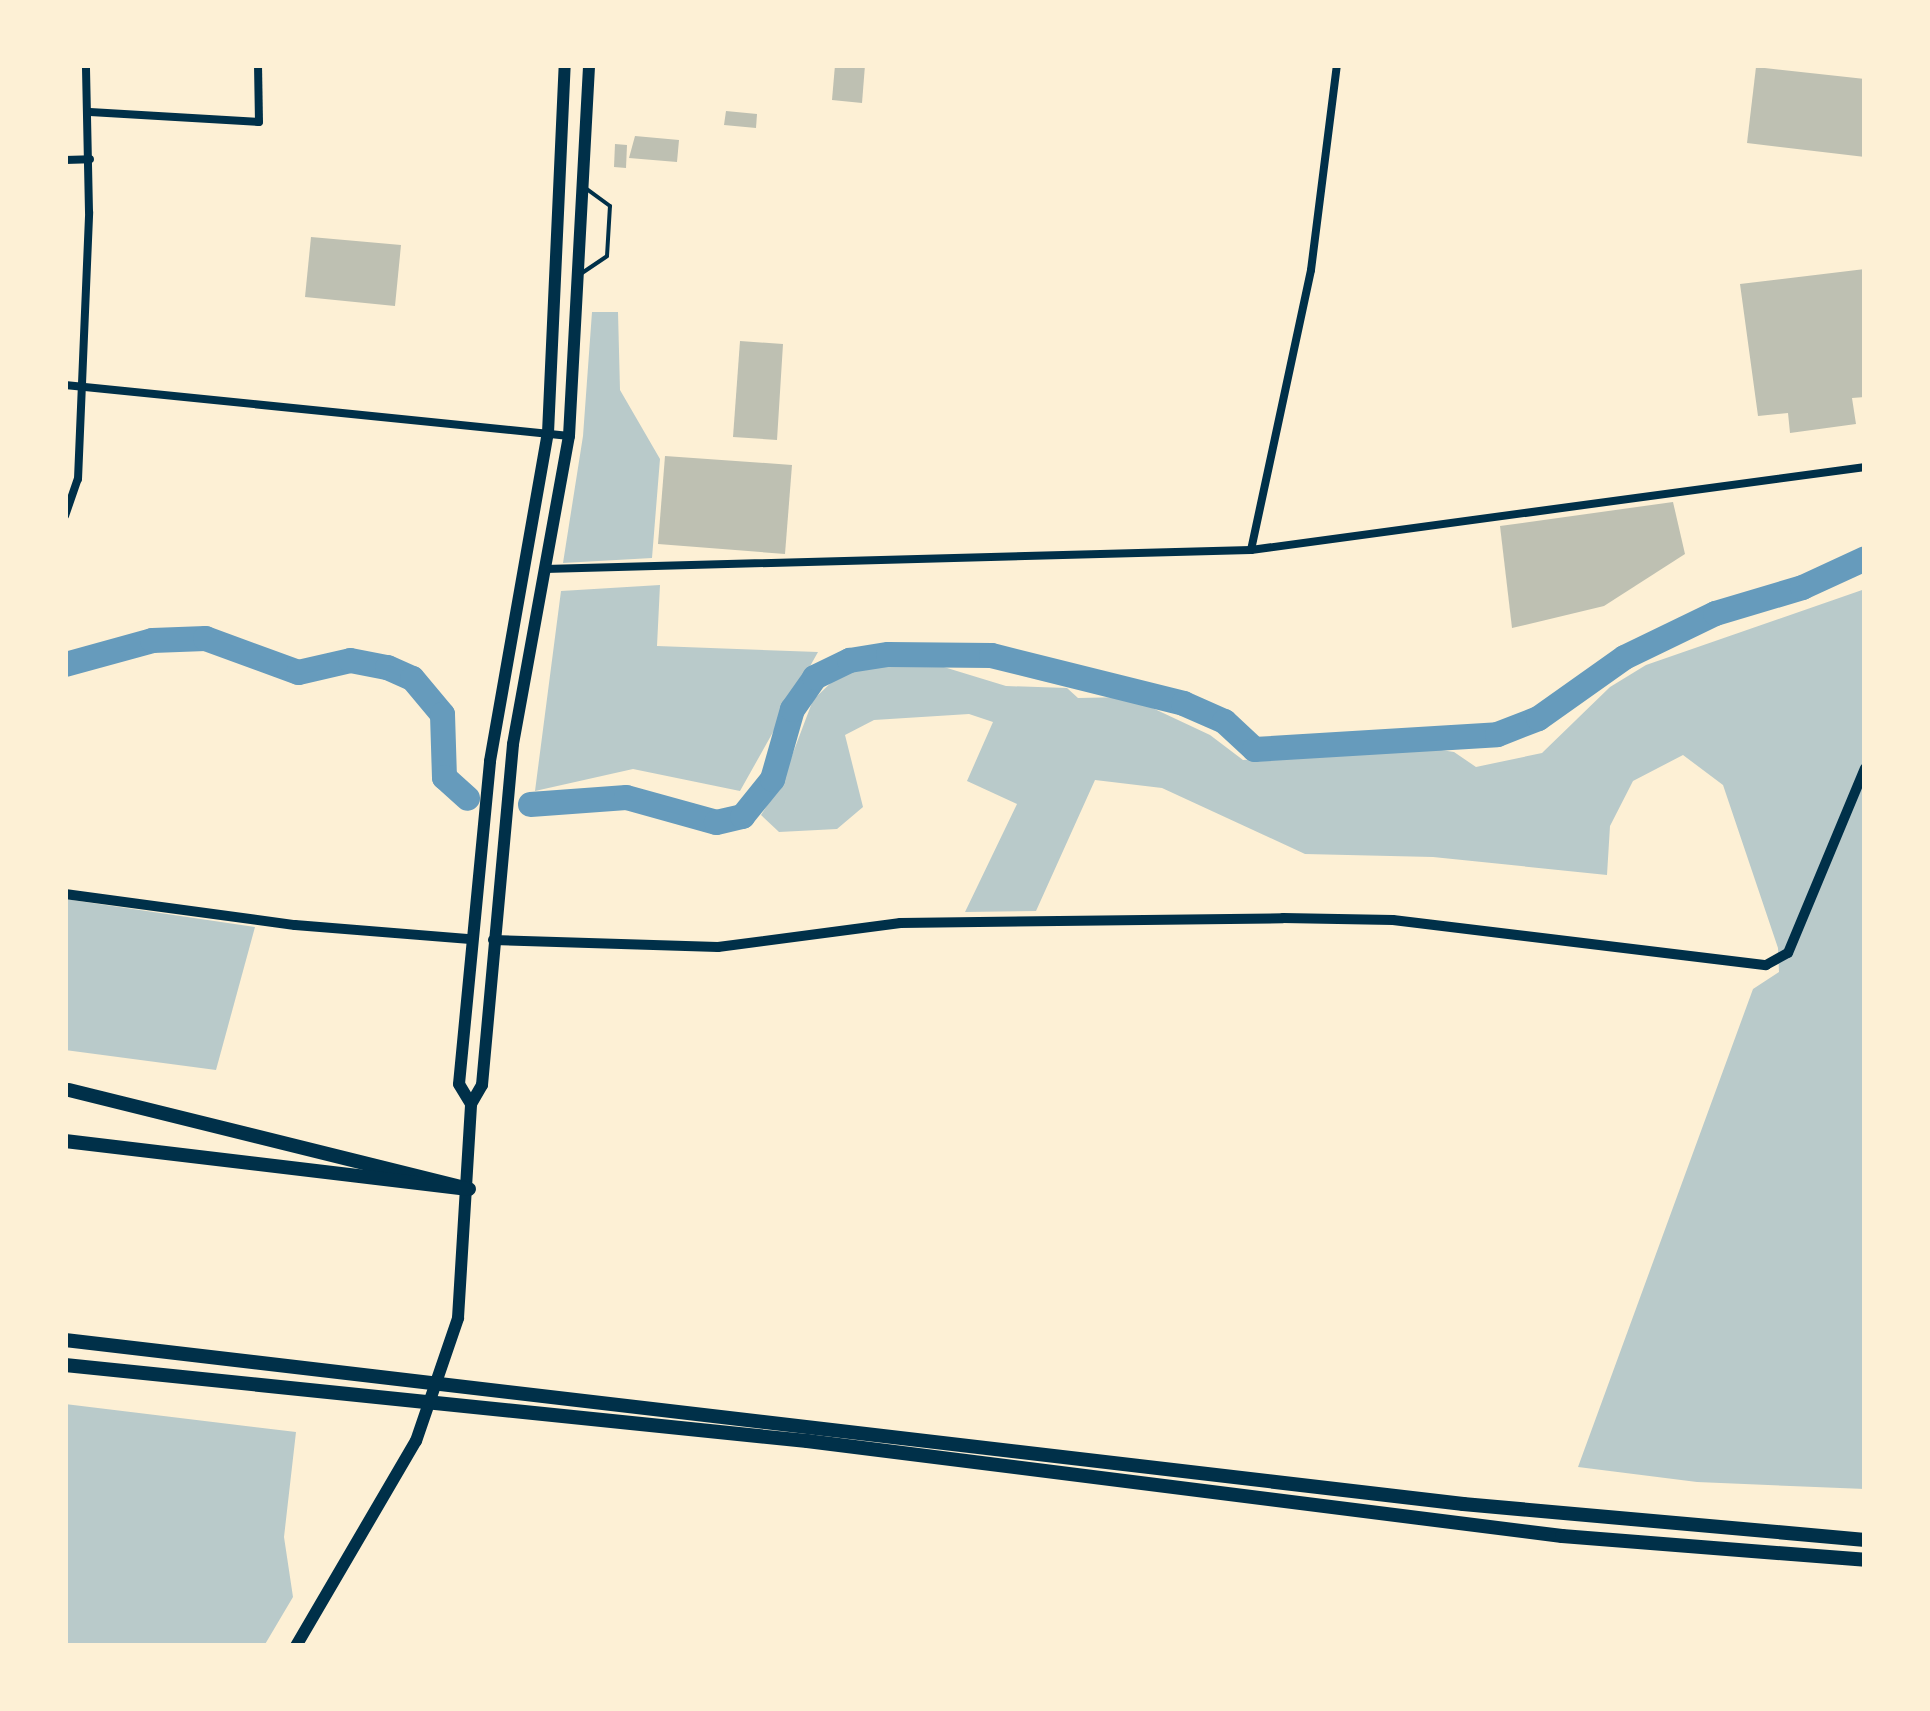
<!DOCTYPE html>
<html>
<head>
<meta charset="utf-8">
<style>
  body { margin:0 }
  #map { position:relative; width:1930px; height:1711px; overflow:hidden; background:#fdf0d5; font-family:Arial,sans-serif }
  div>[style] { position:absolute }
  .green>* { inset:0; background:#b9caca }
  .river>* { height:25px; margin:-12.5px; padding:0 12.5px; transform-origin:12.5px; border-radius:12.5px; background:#669bbc }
  .building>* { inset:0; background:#bec0b2 }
  .service>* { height:4px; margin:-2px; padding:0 2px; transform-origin:2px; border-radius:2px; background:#003049 }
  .minor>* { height:8px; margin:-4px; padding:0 4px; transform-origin:4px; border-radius:4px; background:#003049 }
  .tertiary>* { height:10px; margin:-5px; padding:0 5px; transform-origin:5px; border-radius:5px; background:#003049 }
  .primary>* { height:12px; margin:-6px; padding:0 6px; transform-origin:6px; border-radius:6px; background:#003049 }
  .motorway>* { height:14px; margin:-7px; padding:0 7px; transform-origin:7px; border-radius:7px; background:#003049 }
  span { translate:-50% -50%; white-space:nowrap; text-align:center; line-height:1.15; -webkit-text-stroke:10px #fdf0d5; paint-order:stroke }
  .frame { position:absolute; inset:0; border:68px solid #fdf0d5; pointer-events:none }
</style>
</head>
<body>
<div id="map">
  <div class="green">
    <div style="clip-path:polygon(592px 312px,618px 312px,620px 390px,660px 459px,652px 558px,563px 563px,583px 436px)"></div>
    <div style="clip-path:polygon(660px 585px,657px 646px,818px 652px,740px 791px,633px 769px,535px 791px,561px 591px)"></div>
    <div style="clip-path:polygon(1865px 589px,1865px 1489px,1697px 1482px,1578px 1467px,1753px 989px,1779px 972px,1778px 948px,1723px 785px,1683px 755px,1633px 781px,1610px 826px,1607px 875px,1433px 857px,1305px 854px,1162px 788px,1095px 780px,1036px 911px,965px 912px,1017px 804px,967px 781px,993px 722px,969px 714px,874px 720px,845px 735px,863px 807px,837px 829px,779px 832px,761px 815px,782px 782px,813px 700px,838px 676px,891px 658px,911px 657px,1006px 686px,1067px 688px,1078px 698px,1129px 697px,1210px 735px,1243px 760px,1428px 748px,1454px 752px,1476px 767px,1542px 753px,1610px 687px,1646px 665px)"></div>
    <div style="clip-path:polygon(65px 899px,255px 927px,216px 1070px,65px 1050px)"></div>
    <div style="clip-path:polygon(65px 1404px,296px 1432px,284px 1537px,293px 1597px,264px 1646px,65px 1646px)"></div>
  </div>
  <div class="river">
    <div style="left:65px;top:664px;width:90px;rotate:-15.4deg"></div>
    <div style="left:152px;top:640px;width:53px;rotate:-2.2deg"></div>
    <div style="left:205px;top:638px;width:99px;rotate:20.1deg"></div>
    <div style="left:298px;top:672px;width:53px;rotate:-13deg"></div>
    <div style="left:350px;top:660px;width:38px;rotate:11deg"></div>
    <div style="left:387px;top:667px;width:27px;rotate:24deg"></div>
    <div style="left:412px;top:678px;width:47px;rotate:50.2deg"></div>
    <div style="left:442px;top:714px;width:63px;rotate:88.2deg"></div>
    <div style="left:444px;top:777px;width:31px;rotate:42deg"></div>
    <div style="left:530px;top:804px;width:96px;rotate:-4.2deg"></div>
    <div style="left:626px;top:797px;width:93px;rotate:15.5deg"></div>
    <div style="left:716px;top:822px;width:27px;rotate:-13deg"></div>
    <div style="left:742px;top:816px;width:48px;rotate:-51deg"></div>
    <div style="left:772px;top:779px;width:73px;rotate:-74.1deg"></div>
    <div style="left:792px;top:709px;width:39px;rotate:-55deg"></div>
    <div style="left:814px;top:677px;width:39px;rotate:-26deg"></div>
    <div style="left:849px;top:660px;width:39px;rotate:-9deg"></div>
    <div style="left:888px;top:654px;width:103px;rotate:0.6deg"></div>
    <div style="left:991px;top:655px;width:198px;rotate:14deg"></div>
    <div style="left:1183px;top:703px;width:45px;rotate:23.7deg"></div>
    <div style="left:1224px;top:721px;width:41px;rotate:43deg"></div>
    <div style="left:1254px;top:749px;width:243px;rotate:-3.5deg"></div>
    <div style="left:1497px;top:734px;width:44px;rotate:-21.3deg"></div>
    <div style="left:1538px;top:718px;width:105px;rotate:-35.3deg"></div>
    <div style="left:1624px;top:657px;width:101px;rotate:-25.8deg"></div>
    <div style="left:1715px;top:613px;width:91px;rotate:-16.6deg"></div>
    <div style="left:1802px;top:587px;width:69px;rotate:-24.7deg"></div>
  </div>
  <div class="building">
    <div style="clip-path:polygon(835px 65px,865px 65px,862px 103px,832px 100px)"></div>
    <div style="clip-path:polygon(1756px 67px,1865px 79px,1865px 157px,1747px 143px)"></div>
    <div style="clip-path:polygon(726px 111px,757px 114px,756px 128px,724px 125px)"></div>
    <div style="clip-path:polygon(635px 136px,679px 140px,677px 162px,629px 158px)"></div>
    <div style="clip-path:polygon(615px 144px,627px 145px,626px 168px,614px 167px)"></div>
    <div style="clip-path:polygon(311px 237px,401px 245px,395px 306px,305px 297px)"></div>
    <div style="clip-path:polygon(1865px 269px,1865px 397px,1852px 398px,1856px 424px,1790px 433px,1788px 413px,1758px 416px,1740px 284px)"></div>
    <div style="clip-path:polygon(740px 341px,783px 344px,777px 440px,733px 437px)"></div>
    <div style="clip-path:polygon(665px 456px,792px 465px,785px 554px,658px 544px)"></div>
    <div style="clip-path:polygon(1673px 502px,1685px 554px,1604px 606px,1512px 628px,1500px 526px)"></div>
  </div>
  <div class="service">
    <div style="left:582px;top:273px;width:30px;rotate:-34deg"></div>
    <div style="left:607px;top:256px;width:50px;rotate:-86.6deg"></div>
    <div style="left:610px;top:206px;width:29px;rotate:-144deg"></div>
  </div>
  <div class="minor">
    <div style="left:90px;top:112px;width:169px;rotate:3.4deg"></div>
    <div style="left:259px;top:122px;width:57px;rotate:-91deg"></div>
    <div style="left:65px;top:160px;width:25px;rotate:-2deg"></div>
    <div style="left:65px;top:385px;width:507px;rotate:5.78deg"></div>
    <div style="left:65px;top:516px;width:39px;rotate:-71deg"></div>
    <div style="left:78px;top:479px;width:267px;rotate:-87.6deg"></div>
    <div style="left:89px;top:212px;width:147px;rotate:-91.2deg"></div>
    <div style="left:1251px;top:550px;width:286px;rotate:-77.9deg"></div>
    <div style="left:1311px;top:270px;width:207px;rotate:-82.8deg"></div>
    <div style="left:545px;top:569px;width:706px;rotate:-1.54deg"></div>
    <div style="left:1251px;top:550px;width:620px;rotate:-7.7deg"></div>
  </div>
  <div class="tertiary">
    <div style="left:65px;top:894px;width:232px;rotate:7.7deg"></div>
    <div style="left:295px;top:925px;width:176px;rotate:4.6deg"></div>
    <div style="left:493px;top:940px;width:225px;rotate:1.8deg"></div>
    <div style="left:718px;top:947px;width:184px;rotate:-7.5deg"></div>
    <div style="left:900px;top:923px;width:383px;rotate:-0.7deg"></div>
    <div style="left:1283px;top:918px;width:110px;rotate:1deg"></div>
    <div style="left:1393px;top:920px;width:376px;rotate:6.9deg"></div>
    <div style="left:1766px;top:965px;width:25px;rotate:-29deg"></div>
    <div style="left:1788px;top:953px;width:200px;rotate:-67.4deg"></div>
  </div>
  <div class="primary">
    <div style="left:471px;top:1104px;width:23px;rotate:-121deg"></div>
    <div style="left:459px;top:1084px;width:324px;rotate:-84.5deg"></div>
    <div style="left:490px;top:761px;width:333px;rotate:-80deg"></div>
    <div style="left:548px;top:433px;width:368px;rotate:-87.4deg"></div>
    <div style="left:296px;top:1646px;width:238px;rotate:-59.7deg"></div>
    <div style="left:416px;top:1441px;width:130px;rotate:-71.1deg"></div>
    <div style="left:458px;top:1318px;width:214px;rotate:-86.5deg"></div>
    <div style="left:471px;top:1104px;width:22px;rotate:-60deg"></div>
    <div style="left:482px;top:1085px;width:342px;rotate:-84.8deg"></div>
    <div style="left:513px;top:744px;width:313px;rotate:-79.7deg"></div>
    <div style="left:569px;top:436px;width:372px;rotate:-86.9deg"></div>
  </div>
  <div class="motorway">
    <div style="left:69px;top:1090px;width:412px;rotate:13.9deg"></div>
    <div style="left:65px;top:1141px;width:404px;rotate:6.8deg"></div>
    <div style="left:65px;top:1340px;width:1408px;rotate:6.69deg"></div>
    <div style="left:1463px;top:1504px;width:404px;rotate:5.1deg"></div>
    <div style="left:65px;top:1365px;width:746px;rotate:5.85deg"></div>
    <div style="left:807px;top:1441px;width:761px;rotate:7.17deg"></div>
    <div style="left:1562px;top:1536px;width:304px;rotate:4.5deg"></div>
  </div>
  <div class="frame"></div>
</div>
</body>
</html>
